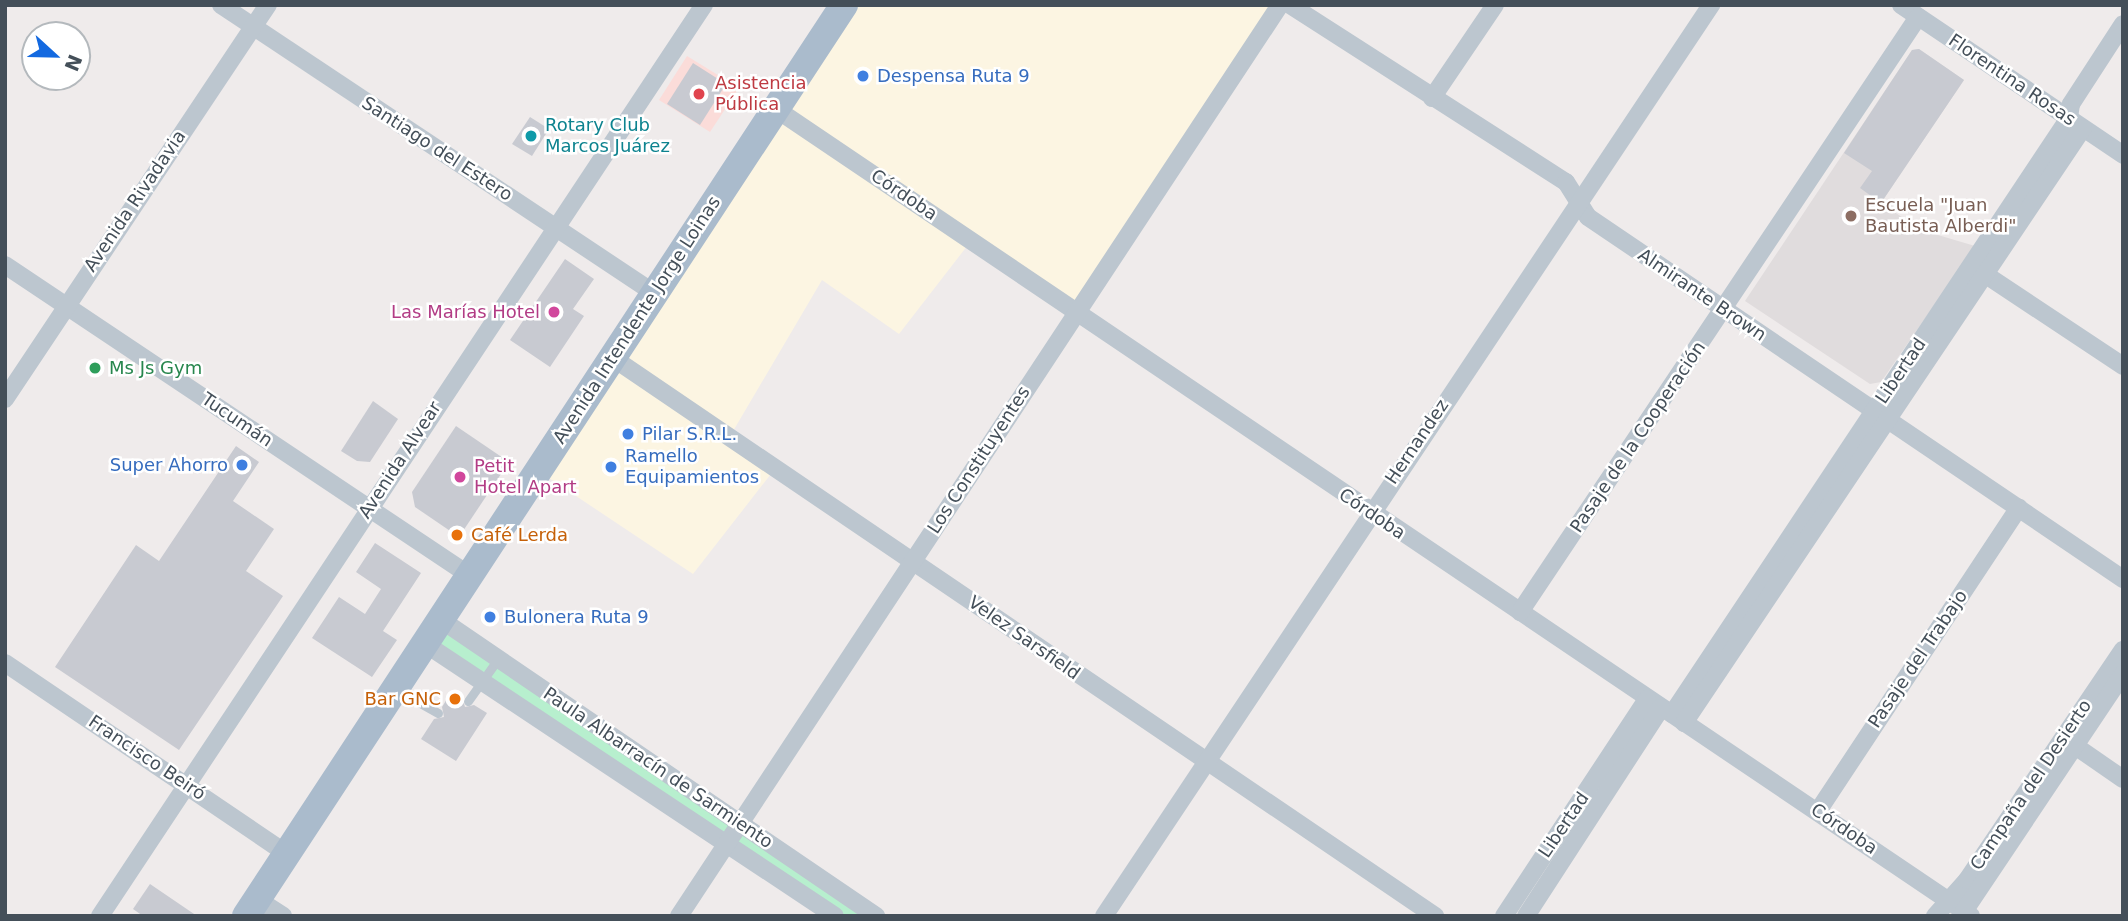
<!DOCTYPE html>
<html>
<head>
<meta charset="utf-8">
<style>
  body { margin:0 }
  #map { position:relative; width:2128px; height:921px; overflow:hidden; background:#efebeb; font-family:"DejaVu Sans",sans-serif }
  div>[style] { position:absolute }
  .commercial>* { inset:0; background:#fcf5e2 }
  .education>* { inset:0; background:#e0dcdd }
  .medical>* { inset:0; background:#fbdcd9 }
  .green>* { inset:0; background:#b7efce }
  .building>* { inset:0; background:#c8cad1 }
  .service>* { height:9px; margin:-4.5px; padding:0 4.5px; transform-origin:4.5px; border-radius:4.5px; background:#bcc6cf }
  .minor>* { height:18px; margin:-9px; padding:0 9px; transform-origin:9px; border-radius:9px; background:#bcc6cf }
  .primary>* { height:28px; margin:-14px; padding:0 14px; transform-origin:14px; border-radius:14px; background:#abc }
  .dots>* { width:19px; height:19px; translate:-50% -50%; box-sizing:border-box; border:4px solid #fff; border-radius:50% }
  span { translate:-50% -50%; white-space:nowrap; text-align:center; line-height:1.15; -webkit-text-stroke:5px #fff; paint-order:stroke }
  .shop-label { font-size:18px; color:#366cbe }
  .left { translate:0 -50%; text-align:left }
  .right { translate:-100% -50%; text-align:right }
  .street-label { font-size:18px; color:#444f59 }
  .health-label { font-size:18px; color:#be3a42 }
  .culture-label { font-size:18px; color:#0d838f }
  .education-label { font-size:18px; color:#785e54 }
  .hotel-label { font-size:18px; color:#b23c85 }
  .leisure-label { font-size:18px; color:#27864d }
  .food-label { font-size:18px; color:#c56008 }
  .frame { position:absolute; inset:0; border:7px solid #444f59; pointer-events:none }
  .north { position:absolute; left:21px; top:21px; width:70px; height:70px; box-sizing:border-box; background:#fff; border:2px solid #b4b9bd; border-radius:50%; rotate:112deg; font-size:19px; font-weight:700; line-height:28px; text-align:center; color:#444f59 }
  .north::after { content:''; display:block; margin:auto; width:24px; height:32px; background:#1369e0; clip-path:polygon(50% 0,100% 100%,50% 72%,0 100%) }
</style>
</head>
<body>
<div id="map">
  <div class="commercial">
    <div style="clip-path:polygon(844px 5px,1280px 5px,1076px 311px,971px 241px,899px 334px,822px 280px,729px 438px,774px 470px,693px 574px,537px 470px)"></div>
  </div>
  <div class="education">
    <div style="clip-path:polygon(1919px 49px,1964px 80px,1881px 203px,1921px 230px,1975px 246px,1881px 382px,1870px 384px,1745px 301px,1912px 50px)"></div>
  </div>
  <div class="medical">
    <div style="clip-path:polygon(687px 56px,739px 88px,710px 132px,659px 100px)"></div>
  </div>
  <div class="green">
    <div style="clip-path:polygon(440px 619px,876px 916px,835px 916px,424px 643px)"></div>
  </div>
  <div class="building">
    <div style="clip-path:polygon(1919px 49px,1964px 80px,1881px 203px,1860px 188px,1872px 171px,1844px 153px,1912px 50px)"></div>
    <div style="clip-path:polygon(693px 63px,726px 84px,700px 125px,667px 104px)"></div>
    <div style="clip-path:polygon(530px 117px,549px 129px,532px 156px,512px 144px)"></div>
    <div style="clip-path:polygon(565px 259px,594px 279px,573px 309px,584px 316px,550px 367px,510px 340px)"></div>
    <div style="clip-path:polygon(373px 401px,398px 419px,370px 462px,357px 461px,341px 451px)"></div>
    <div style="clip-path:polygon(456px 426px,509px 462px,459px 537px,415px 507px,412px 492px)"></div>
    <div style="clip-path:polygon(236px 446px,259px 462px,233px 501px,274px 529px,246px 571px,283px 596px,179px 750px,55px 667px,136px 545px,159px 561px)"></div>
    <div style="clip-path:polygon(375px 543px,421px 573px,383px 631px,397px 640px,372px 677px,312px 638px,339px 597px,365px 614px,381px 589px,356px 572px)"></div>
    <div style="clip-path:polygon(452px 691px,462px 697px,465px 707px,474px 705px,487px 713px,456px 761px,421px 739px,434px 719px,444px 717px,442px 707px)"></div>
    <div style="clip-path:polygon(150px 884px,197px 916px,143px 916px,133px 909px)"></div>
  </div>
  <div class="service">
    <div style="left:397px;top:690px;width:47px;rotate:29.3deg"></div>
    <div style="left:468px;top:701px;width:52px;rotate:-54.5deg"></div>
  </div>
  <div class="minor">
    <div style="left:221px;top:5px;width:520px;rotate:33.63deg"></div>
    <div style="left:1290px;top:5px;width:328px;rotate:32.7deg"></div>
    <div style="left:1566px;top:182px;width:41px;rotate:57.8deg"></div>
    <div style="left:1588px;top:217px;width:646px;rotate:34.08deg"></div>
    <div style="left:1901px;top:5px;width:268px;rotate:34deg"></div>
    <div style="left:1432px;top:98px;width:112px;rotate:-55.9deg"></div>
    <div style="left:776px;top:109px;width:1442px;rotate:34.03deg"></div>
    <div style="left:5px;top:265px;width:558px;rotate:33.75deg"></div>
    <div style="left:1977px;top:269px;width:175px;rotate:33.6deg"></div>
    <div style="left:613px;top:358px;width:994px;rotate:34.17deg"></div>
    <div style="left:5px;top:399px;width:474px;rotate:-56.3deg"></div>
    <div style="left:1520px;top:612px;width:716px;rotate:-56.22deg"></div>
    <div style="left:440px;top:619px;width:528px;rotate:34.26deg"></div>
    <div style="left:424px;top:643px;width:493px;rotate:33.6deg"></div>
    <div style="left:5px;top:663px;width:341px;rotate:34.1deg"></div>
    <div style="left:1672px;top:714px;width:716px;rotate:-56.33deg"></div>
    <div style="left:2069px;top:118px;width:14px;rotate:-82deg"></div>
    <div style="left:2071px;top:104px;width:95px;rotate:-57deg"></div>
    <div style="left:1684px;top:723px;width:716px;rotate:-56.15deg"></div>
    <div style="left:2065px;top:739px;width:70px;rotate:34.6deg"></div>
    <div style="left:1818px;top:811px;width:364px;rotate:-56.5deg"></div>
    <div style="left:257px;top:899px;width:31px;rotate:33deg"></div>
    <div style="left:100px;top:916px;width:1093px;rotate:-56.46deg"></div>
    <div style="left:679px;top:916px;width:1091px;rotate:-56.59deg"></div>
    <div style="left:1104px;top:916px;width:1095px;rotate:-56.32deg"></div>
    <div style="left:1504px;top:916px;width:260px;rotate:-56.6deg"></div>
    <div style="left:1526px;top:916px;width:248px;rotate:-57deg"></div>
    <div style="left:1935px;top:916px;width:48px;rotate:-48.4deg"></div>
    <div style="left:1967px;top:880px;width:278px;rotate:-55.9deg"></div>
    <div style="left:1961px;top:916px;width:291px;rotate:-56.2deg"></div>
  </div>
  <div class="primary">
    <div style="left:246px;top:916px;width:1090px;rotate:-56.72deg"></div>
  </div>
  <div class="dots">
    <div style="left:863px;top:76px;background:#3f7fe0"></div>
    <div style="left:699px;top:94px;background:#e0444e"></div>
    <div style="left:531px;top:136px;background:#0f9aa8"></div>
    <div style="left:1851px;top:216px;background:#8d6e63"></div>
    <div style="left:554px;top:312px;background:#d1479c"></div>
    <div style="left:95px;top:368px;background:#2e9e5b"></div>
    <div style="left:628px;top:434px;background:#3f7fe0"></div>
    <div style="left:242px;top:465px;background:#3f7fe0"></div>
    <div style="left:611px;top:467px;background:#3f7fe0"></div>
    <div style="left:460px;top:477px;background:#d1479c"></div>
    <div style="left:457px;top:535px;background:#e8710a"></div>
    <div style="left:490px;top:617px;background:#3f7fe0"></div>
    <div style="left:455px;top:699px;background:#e8710a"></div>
  </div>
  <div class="shop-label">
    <span class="left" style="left:877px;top:76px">Despensa Ruta 9</span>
    <span class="left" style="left:642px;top:434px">Pilar S.R.L.</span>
    <span class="left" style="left:625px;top:467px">Ramello<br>Equipamientos</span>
    <span class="right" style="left:228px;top:465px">Super Ahorro</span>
    <span class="left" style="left:504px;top:617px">Bulonera Ruta 9</span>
  </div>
  <div class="street-label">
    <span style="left:2012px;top:80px;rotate:34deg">Florentina Rosas</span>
    <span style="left:437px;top:149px;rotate:33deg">Santiago del Estero</span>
    <span style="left:904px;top:195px;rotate:34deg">Córdoba</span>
    <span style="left:135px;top:201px;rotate:-56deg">Avenida Rivadavia</span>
    <span style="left:1702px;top:295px;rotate:34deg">Almirante Brown</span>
    <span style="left:637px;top:320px;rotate:-57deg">Avenida Intendente Jorge Loinas</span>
    <span style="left:1901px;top:371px;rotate:-56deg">Libertad</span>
    <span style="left:237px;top:420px;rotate:34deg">Tucumán</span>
    <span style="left:1638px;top:437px;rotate:-56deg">Pasaje de la Cooperación</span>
    <span style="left:1417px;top:442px;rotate:-56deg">Hernandez</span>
    <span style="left:400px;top:460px;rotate:-57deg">Avenida Alvear</span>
    <span style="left:979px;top:460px;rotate:-57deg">Los Constituyentes</span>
    <span style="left:1372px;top:514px;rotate:34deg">Córdoba</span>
    <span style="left:1024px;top:638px;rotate:35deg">Velez Sarsfield</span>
    <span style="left:1918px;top:659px;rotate:-56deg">Pasaje del Trabajo</span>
    <span style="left:147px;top:758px;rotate:34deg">Francisco Beiró</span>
    <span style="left:658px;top:768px;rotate:34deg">Paula Albarracín de Sarmiento</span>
    <span style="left:2031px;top:785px;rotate:-56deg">Campaña del Desierto</span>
    <span style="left:1564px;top:825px;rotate:-56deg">Libertad</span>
    <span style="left:1844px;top:829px;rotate:34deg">Córdoba</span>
  </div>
  <div class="health-label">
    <span class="left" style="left:715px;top:94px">Asistencia<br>Pública</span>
  </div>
  <div class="culture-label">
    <span class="left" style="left:545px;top:136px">Rotary Club<br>Marcos Juárez</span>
  </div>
  <div class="education-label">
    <span class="left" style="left:1865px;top:216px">Escuela "Juan<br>Bautista Alberdi"</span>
  </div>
  <div class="hotel-label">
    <span class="right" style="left:540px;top:312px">Las Marías Hotel</span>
    <span class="left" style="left:474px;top:477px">Petit<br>Hotel Apart</span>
  </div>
  <div class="leisure-label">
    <span class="left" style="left:109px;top:368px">Ms Js Gym</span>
  </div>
  <div class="food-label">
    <span class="left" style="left:471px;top:535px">Café Lerda</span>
    <span class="right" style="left:441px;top:699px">Bar GNC</span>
  </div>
  <div class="frame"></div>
  <div class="north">N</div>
</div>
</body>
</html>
